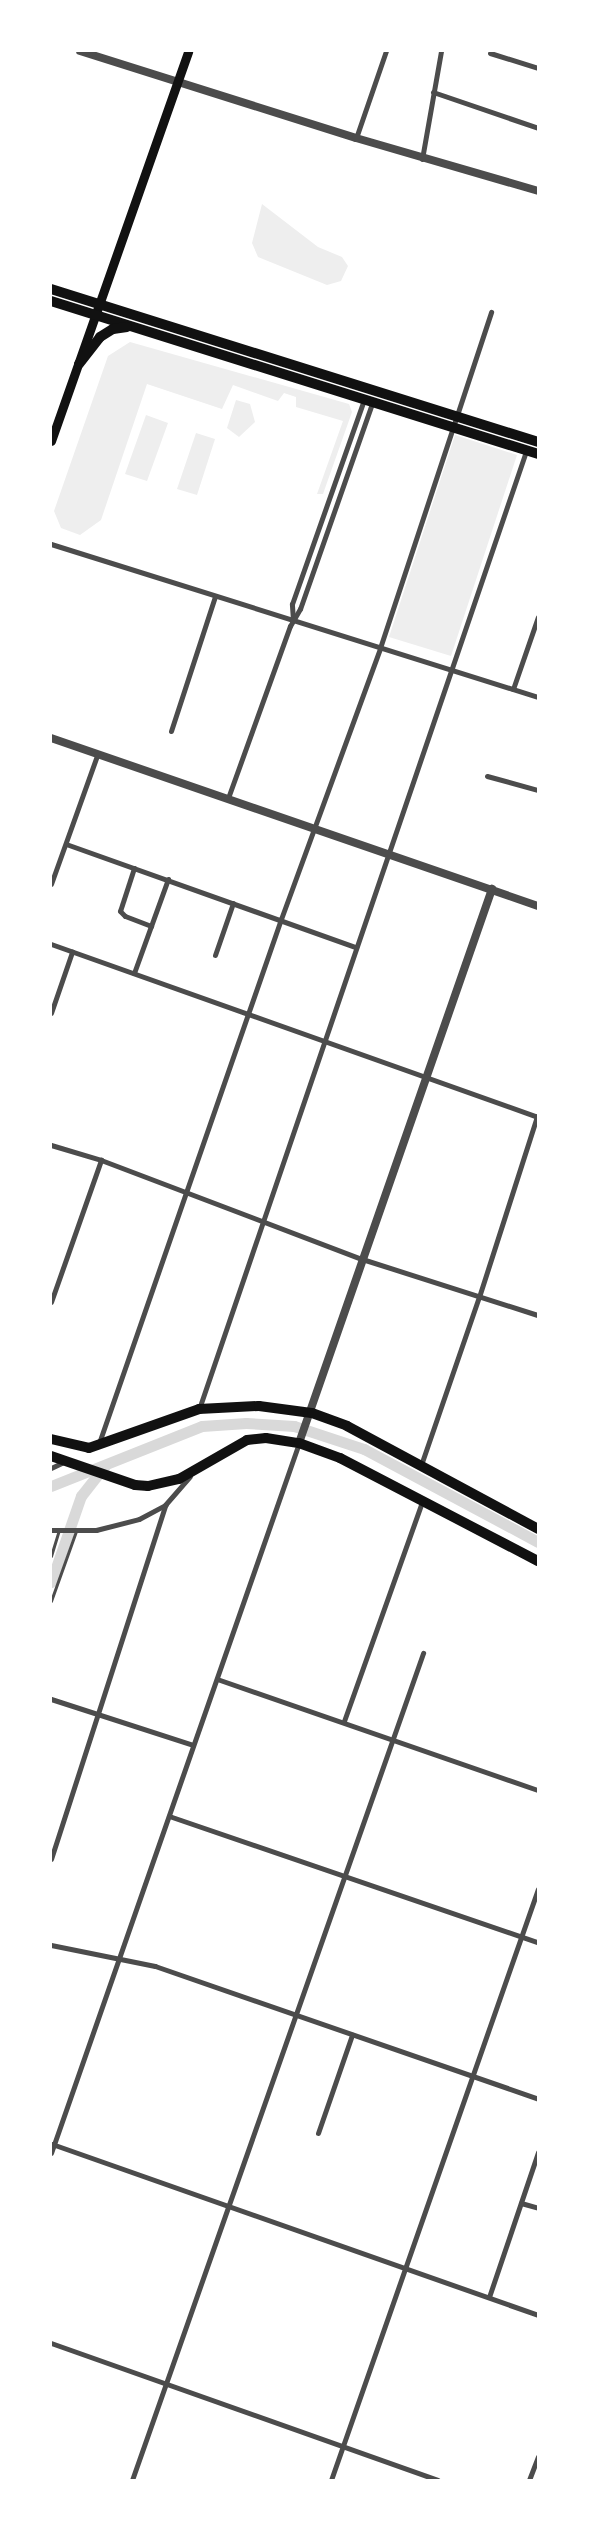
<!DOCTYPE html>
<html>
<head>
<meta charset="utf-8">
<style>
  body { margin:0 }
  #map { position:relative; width:589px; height:2531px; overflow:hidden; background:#fff; font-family:"DejaVu Sans",sans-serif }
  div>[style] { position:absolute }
  .green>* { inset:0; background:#eee }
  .canal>* { height:11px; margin:-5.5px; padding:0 5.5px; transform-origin:5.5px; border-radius:5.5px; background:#d9d9d9 }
  .service>* { height:3px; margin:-1.5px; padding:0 1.5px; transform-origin:1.5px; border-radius:1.5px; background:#4c4c4c }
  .minor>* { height:5px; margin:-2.5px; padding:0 2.5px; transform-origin:2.5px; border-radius:2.5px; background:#4c4c4c }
  .tertiary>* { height:8px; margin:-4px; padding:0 4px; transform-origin:4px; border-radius:4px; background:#4c4c4c }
  .secondary>* { height:9px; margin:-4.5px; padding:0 4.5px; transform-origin:4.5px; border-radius:4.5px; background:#111 }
  .primary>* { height:10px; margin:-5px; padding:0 5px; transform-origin:5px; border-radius:5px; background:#111 }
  span { translate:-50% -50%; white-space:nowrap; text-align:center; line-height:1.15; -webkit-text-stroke:4.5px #fff; paint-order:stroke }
  .frame { position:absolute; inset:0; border:52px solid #fff; pointer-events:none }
</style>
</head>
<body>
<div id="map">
  <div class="green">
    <div style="clip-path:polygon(262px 204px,318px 247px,342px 257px,348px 266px,341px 281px,327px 285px,258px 257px,252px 243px)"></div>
    <div style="clip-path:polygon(130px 342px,349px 404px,352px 412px,323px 494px,317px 494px,343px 421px,296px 407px,296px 397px,284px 393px,278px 401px,233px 385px,222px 409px,147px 384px,101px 520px,80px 535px,61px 528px,54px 511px,108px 356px)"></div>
    <div style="clip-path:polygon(236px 400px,250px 404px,255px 422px,239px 437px,227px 428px)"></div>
    <div style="clip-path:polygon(146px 415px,168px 423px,147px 481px,125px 474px)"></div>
    <div style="clip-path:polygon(196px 433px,215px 439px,197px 495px,177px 489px)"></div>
    <div style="clip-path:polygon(455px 435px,517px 455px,451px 656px,389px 637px)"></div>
  </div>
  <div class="canal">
    <div style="left:51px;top:1486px;width:162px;rotate:-21.7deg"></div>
    <div style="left:202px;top:1426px;width:44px;rotate:-3.9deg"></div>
    <div style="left:246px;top:1423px;width:48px;rotate:3.6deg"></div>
    <div style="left:294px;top:1426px;width:74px;rotate:18.2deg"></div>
    <div style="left:364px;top:1449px;width:197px;rotate:28.1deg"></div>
    <div style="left:51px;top:1582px;width:91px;rotate:-70.8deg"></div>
    <div style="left:81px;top:1496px;width:39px;rotate:-52deg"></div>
  </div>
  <div class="service">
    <div style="left:51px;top:1556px;width:27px;rotate:-73deg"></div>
    <div style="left:51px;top:1601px;width:74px;rotate:-70.3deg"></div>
  </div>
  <div class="minor">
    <div style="left:490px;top:53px;width:50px;rotate:17.4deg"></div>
    <div style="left:433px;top:92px;width:111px;rotate:18.9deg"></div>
    <div style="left:356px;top:138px;width:92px;rotate:-71deg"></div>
    <div style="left:422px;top:159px;width:110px;rotate:-80deg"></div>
    <div style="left:51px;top:544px;width:510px;rotate:17.44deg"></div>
    <div style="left:293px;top:620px;width:16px;rotate:-94deg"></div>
    <div style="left:292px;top:604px;width:217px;rotate:-70.6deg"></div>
    <div style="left:513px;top:689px;width:76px;rotate:-70.9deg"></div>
    <div style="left:171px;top:731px;width:142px;rotate:-71.9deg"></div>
    <div style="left:487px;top:776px;width:53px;rotate:15.4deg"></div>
    <div style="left:228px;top:798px;width:183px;rotate:-70.2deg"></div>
    <div style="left:290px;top:626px;width:20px;rotate:-60deg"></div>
    <div style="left:300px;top:609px;width:220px;rotate:-70.7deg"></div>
    <div style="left:66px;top:844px;width:308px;rotate:19.6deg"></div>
    <div style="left:134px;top:868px;width:45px;rotate:108deg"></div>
    <div style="left:120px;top:911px;width:7px;rotate:45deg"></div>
    <div style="left:125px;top:916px;width:28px;rotate:21deg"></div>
    <div style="left:51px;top:884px;width:139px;rotate:-70.3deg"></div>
    <div style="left:51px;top:944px;width:517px;rotate:19.56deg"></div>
    <div style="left:215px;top:955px;width:55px;rotate:-70.9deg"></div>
    <div style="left:134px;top:973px;width:100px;rotate:-70.1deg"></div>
    <div style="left:51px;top:1013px;width:65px;rotate:-71deg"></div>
    <div style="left:51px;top:1145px;width:52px;rotate:16.7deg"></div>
    <div style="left:101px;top:1160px;width:279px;rotate:20.8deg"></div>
    <div style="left:362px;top:1259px;width:185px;rotate:17.7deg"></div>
    <div style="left:51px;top:1302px;width:151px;rotate:-70.6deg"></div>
    <div style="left:199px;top:1409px;width:1012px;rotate:-71.15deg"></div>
    <div style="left:99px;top:1443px;width:555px;rotate:-70.85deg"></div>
    <div style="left:281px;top:919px;width:289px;rotate:-69.9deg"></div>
    <div style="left:380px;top:648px;width:354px;rotate:-71.7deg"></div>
    <div style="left:421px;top:1465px;width:178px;rotate:-71deg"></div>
    <div style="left:479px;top:1297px;width:190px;rotate:-72.2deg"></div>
    <div style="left:51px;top:1468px;width:14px;rotate:-25deg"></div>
    <div style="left:51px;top:1530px;width:45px"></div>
    <div style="left:96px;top:1530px;width:44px;rotate:-14.3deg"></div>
    <div style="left:139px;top:1519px;width:30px;rotate:-28deg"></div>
    <div style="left:165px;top:1505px;width:38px;rotate:-49deg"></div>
    <div style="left:217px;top:1679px;width:340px;rotate:19.1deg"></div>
    <div style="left:51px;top:1699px;width:149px;rotate:17.9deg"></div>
    <div style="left:344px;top:1721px;width:232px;rotate:-70.4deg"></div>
    <div style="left:169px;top:1816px;width:390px;rotate:18.9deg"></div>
    <div style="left:51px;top:1859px;width:372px;rotate:-72.1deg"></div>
    <div style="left:51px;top:1945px;width:106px;rotate:11.4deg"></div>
    <div style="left:155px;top:1966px;width:405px;rotate:19.1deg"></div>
    <div style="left:318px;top:2133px;width:104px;rotate:-70.9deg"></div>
    <div style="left:52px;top:2144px;width:515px;rotate:19.38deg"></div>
    <div style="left:51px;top:2153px;width:752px;rotate:-70.75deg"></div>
    <div style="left:521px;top:2203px;width:18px;rotate:16deg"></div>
    <div style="left:489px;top:2297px;width:153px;rotate:-71.3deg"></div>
    <div style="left:51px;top:2343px;width:410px;rotate:19.5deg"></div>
    <div style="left:132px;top:2480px;width:877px;rotate:-70.61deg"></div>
    <div style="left:331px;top:2480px;width:626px;rotate:-70.7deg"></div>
    <div style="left:529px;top:2480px;width:25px;rotate:-69deg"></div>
  </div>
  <div class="tertiary">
    <div style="left:80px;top:51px;width:289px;rotate:17.5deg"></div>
    <div style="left:356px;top:138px;width:190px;rotate:16.2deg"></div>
    <div style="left:51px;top:738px;width:515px;rotate:19.03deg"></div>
    <div style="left:299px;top:1443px;width:587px;rotate:-70.79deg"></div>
  </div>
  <div class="secondary">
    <div style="left:51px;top:441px;width:413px;rotate:-70.6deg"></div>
  </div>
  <div class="primary">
    <div style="left:51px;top:289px;width:510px;rotate:17.44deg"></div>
    <div style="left:51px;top:301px;width:510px;rotate:17.44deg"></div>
    <div style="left:79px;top:364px;width:34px;rotate:-52deg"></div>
    <div style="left:100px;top:337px;width:15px;rotate:-32deg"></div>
    <div style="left:113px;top:329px;width:14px;rotate:-8deg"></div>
    <div style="left:51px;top:1439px;width:39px;rotate:13deg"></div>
    <div style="left:89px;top:1448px;width:117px;rotate:-19.5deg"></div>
    <div style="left:199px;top:1409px;width:60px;rotate:-2.9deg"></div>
    <div style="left:259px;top:1406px;width:53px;rotate:7.5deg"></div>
    <div style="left:312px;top:1413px;width:37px;rotate:20deg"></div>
    <div style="left:347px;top:1426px;width:217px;rotate:28.3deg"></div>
    <div style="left:51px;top:1456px;width:89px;rotate:19deg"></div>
    <div style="left:135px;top:1485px;width:13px;rotate:4deg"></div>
    <div style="left:148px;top:1486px;width:32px;rotate:-13deg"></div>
    <div style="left:179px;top:1479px;width:78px;rotate:-29.8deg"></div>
    <div style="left:247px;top:1440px;width:19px;rotate:-6deg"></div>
    <div style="left:266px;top:1438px;width:33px;rotate:9deg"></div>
    <div style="left:299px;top:1443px;width:44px;rotate:20.1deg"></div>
    <div style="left:340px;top:1458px;width:223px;rotate:27.5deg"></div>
  </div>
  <div class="frame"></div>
</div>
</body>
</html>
